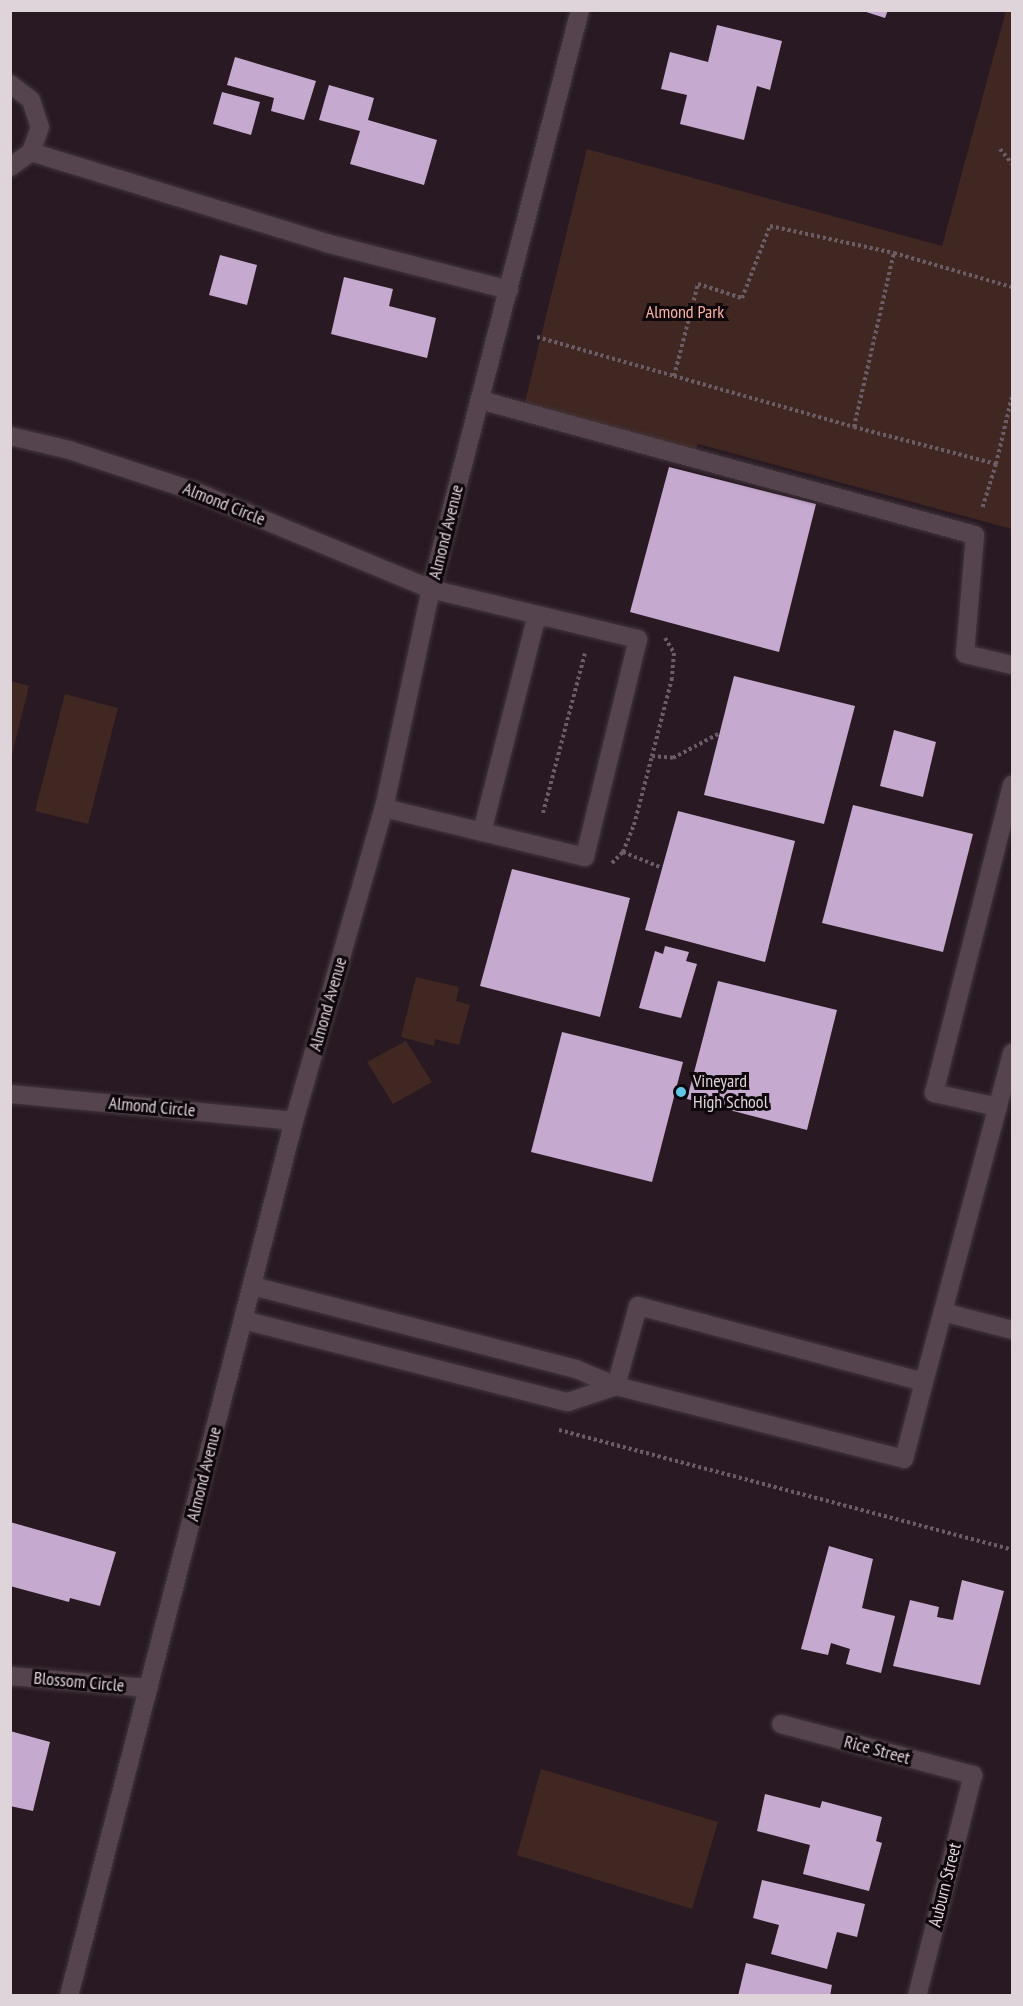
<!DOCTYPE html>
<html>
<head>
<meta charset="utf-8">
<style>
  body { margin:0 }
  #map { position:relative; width:1023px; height:2006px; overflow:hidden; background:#281922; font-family:"PT Sans Narrow",sans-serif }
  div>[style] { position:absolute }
  .green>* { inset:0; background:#412722 }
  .building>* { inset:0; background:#c5a9ce }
  .path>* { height:4px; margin-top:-2px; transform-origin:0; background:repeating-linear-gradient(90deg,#6b5d65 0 3px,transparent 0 6px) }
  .roads { filter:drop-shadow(0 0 2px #42363d) drop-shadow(0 0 2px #42363d) }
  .minor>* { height:18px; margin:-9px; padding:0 9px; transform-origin:9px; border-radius:9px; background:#55444e }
  .dots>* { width:16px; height:16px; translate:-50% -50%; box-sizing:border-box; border:3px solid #0d060a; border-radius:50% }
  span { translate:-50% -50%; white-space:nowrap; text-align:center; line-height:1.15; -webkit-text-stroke:6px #0d060a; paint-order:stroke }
  .park-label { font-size:18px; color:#fcb2a4 }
  .street-label { font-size:18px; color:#dfd4da }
  .poi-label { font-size:18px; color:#dfd4da }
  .left { translate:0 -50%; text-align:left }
  .frame { position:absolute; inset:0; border:12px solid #dfd4da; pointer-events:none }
</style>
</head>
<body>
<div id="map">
  <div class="green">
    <div style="clip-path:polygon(1006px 11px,1012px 11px,1012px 529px,698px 444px,694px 455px,523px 410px,587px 149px,942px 246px)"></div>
    <div style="clip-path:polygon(11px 681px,29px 686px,11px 759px,10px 681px)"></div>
    <div style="clip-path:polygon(65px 694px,118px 708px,88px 824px,35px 811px)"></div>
    <div style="clip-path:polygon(416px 977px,459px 987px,456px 1001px,470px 1005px,459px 1045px,435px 1039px,434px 1046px,401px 1037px)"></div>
    <div style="clip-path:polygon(406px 1041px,432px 1082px,393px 1104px,367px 1062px)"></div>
    <div style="clip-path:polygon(541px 1769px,718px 1822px,692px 1909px,517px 1855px)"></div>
  </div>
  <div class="building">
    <div style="clip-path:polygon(860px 10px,888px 10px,885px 18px)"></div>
    <div style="clip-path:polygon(717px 25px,782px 41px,770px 90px,757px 86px,744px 140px,680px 124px,687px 95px,661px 89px,670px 52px,708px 62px)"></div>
    <div style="clip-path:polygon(235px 57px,316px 81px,304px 120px,271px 111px,274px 98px,227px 85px)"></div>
    <div style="clip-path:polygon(329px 85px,374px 98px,368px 120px,437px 140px,424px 185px,350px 164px,360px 131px,319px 120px)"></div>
    <div style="clip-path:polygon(222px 92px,260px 102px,251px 135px,213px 124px)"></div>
    <div style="clip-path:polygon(220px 255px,257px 265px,247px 305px,209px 295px)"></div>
    <div style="clip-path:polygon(344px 277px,393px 289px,389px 306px,436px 318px,427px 358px,331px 334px)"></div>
    <div style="clip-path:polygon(669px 467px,816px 504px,779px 652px,630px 612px)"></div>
    <div style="clip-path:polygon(734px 676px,855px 706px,824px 824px,704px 795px)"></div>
    <div style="clip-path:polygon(894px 730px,936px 742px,923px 797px,880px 786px)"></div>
    <div style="clip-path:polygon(853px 805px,973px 834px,943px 952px,822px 923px)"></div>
    <div style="clip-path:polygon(678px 811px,795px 841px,765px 962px,645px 930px)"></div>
    <div style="clip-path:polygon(512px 869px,630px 898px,600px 1017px,480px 986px)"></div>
    <div style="clip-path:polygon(665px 946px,689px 952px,686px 961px,697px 964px,681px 1018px,639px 1008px,655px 951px,663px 954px)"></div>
    <div style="clip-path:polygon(718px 981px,837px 1010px,807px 1130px,687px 1099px)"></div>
    <div style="clip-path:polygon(562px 1032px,683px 1062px,652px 1182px,531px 1152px)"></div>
    <div style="clip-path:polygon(10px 1522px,116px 1552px,100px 1606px,70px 1598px,69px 1602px,10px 1586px)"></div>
    <div style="clip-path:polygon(829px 1546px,873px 1559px,862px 1608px,895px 1616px,881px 1673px,846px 1664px,850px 1649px,831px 1643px,828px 1655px,801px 1649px)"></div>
    <div style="clip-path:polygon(962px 1580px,1004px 1591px,980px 1685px,893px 1666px,910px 1600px,939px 1607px,937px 1617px,953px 1620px)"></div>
    <div style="clip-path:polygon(10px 1731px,50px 1742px,33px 1811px,10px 1806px)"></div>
    <div style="clip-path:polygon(765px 1794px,820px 1808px,822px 1801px,882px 1817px,876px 1841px,882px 1843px,869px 1891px,803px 1874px,810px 1845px,757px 1831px)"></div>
    <div style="clip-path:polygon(762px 1880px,865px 1904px,857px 1937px,837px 1932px,827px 1969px,771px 1954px,779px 1925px,753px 1918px)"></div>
    <div style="clip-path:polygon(746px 1963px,832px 1985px,830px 1996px,738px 1996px)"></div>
  </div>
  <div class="path">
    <div style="left:1000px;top:149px;width:19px;rotate:51deg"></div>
    <div style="left:537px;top:337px;width:142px;rotate:15.9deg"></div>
    <div style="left:674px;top:376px;width:95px;rotate:-75.4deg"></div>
    <div style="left:698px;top:284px;width:46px;rotate:17.7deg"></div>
    <div style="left:742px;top:298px;width:77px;rotate:-68.7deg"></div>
    <div style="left:770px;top:226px;width:127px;rotate:12.3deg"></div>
    <div style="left:894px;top:253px;width:123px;rotate:16.1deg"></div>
    <div style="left:674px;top:376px;width:187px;rotate:15.8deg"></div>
    <div style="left:854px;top:427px;width:179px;rotate:-77.1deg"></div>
    <div style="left:854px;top:427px;width:147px;rotate:14.6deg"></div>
    <div style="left:996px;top:464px;width:47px;rotate:107.3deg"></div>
    <div style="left:996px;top:464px;width:70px;rotate:-76.8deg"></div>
    <div style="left:665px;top:638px;width:17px;rotate:59deg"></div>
    <div style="left:674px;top:653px;width:25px;rotate:95deg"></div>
    <div style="left:672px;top:678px;width:81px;rotate:104.4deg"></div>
    <div style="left:652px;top:756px;width:21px;rotate:5deg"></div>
    <div style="left:673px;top:758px;width:53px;rotate:-28deg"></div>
    <div style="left:543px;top:813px;width:165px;rotate:-75.3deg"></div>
    <div style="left:623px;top:852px;width:42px;rotate:22.3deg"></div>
    <div style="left:612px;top:863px;width:16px;rotate:-45deg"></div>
    <div style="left:623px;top:852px;width:29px;rotate:-68deg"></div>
    <div style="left:634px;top:825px;width:71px;rotate:-75.4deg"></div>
    <div style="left:559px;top:1430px;width:469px;rotate:14.8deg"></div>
  </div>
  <div class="roads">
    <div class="minor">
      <div style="left:10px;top:84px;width:26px;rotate:37deg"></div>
      <div style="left:31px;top:100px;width:28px;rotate:72deg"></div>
      <div style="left:40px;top:127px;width:27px;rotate:110deg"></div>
      <div style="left:31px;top:152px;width:26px;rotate:144deg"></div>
      <div style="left:31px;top:152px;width:309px;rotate:17.1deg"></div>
      <div style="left:326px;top:243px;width:189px;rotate:14.4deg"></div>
      <div style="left:480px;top:400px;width:513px;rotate:15.26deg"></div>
      <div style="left:975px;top:535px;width:119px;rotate:94.8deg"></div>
      <div style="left:965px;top:654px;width:48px;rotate:13.2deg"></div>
      <div style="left:10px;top:436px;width:61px;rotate:13.3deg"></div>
      <div style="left:69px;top:450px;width:132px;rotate:18.2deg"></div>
      <div style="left:194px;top:491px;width:256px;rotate:22.5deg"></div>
      <div style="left:431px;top:589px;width:213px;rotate:13.6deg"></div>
      <div style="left:638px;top:639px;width:224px;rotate:103.7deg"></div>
      <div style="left:585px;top:857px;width:207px;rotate:-166.3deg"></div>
      <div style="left:482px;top:832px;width:224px;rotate:-75.8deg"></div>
      <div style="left:10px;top:1094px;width:285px;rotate:5.4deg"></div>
      <div style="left:998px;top:1107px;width:66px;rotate:-167.7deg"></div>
      <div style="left:934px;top:1093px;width:318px;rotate:-75.8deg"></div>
      <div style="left:943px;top:1312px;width:71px;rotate:14.6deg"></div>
      <div style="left:243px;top:1320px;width:335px;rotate:14.2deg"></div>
      <div style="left:568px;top:1402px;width:51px;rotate:-18.4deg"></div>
      <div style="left:616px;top:1386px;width:297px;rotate:14.2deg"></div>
      <div style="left:904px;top:1459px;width:80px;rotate:-75.4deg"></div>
      <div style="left:924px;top:1382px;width:296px;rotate:-165.1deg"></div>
      <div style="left:638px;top:1306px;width:83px;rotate:105.4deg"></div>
      <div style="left:616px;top:1386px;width:43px;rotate:-157deg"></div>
      <div style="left:576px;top:1369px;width:334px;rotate:-165.6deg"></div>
      <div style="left:924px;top:1382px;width:341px;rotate:-75deg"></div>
      <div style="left:10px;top:1676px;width:139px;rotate:5deg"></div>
      <div style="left:781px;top:1724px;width:199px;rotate:14.9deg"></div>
      <div style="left:973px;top:1775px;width:228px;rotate:104.2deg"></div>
      <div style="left:69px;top:1996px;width:903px;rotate:-75.58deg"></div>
      <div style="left:294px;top:1121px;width:326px;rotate:-74deg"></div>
      <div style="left:384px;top:808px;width:224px;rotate:-77.9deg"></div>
      <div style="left:431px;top:589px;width:598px;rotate:-75.57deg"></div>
    </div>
  </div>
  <div class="dots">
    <div style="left:681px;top:1092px;background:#5cc7e7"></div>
  </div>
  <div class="park-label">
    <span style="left:685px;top:312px">Almond Park</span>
  </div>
  <div class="street-label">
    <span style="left:224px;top:504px;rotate:22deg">Almond Circle</span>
    <span style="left:446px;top:532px;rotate:-76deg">Almond Avenue</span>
    <span style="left:328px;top:1004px;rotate:-74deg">Almond Avenue</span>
    <span style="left:152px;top:1107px;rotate:5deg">Almond Circle</span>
    <span style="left:204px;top:1474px;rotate:-76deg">Almond Avenue</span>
    <span style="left:79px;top:1682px;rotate:5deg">Blossom Circle</span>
    <span style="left:877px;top:1750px;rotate:15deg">Rice Street</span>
    <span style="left:945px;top:1885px;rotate:-76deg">Auburn Street</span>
  </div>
  <div class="poi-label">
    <span class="left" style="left:693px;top:1092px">Vineyard<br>High School</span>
  </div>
  <div class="frame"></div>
</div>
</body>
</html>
